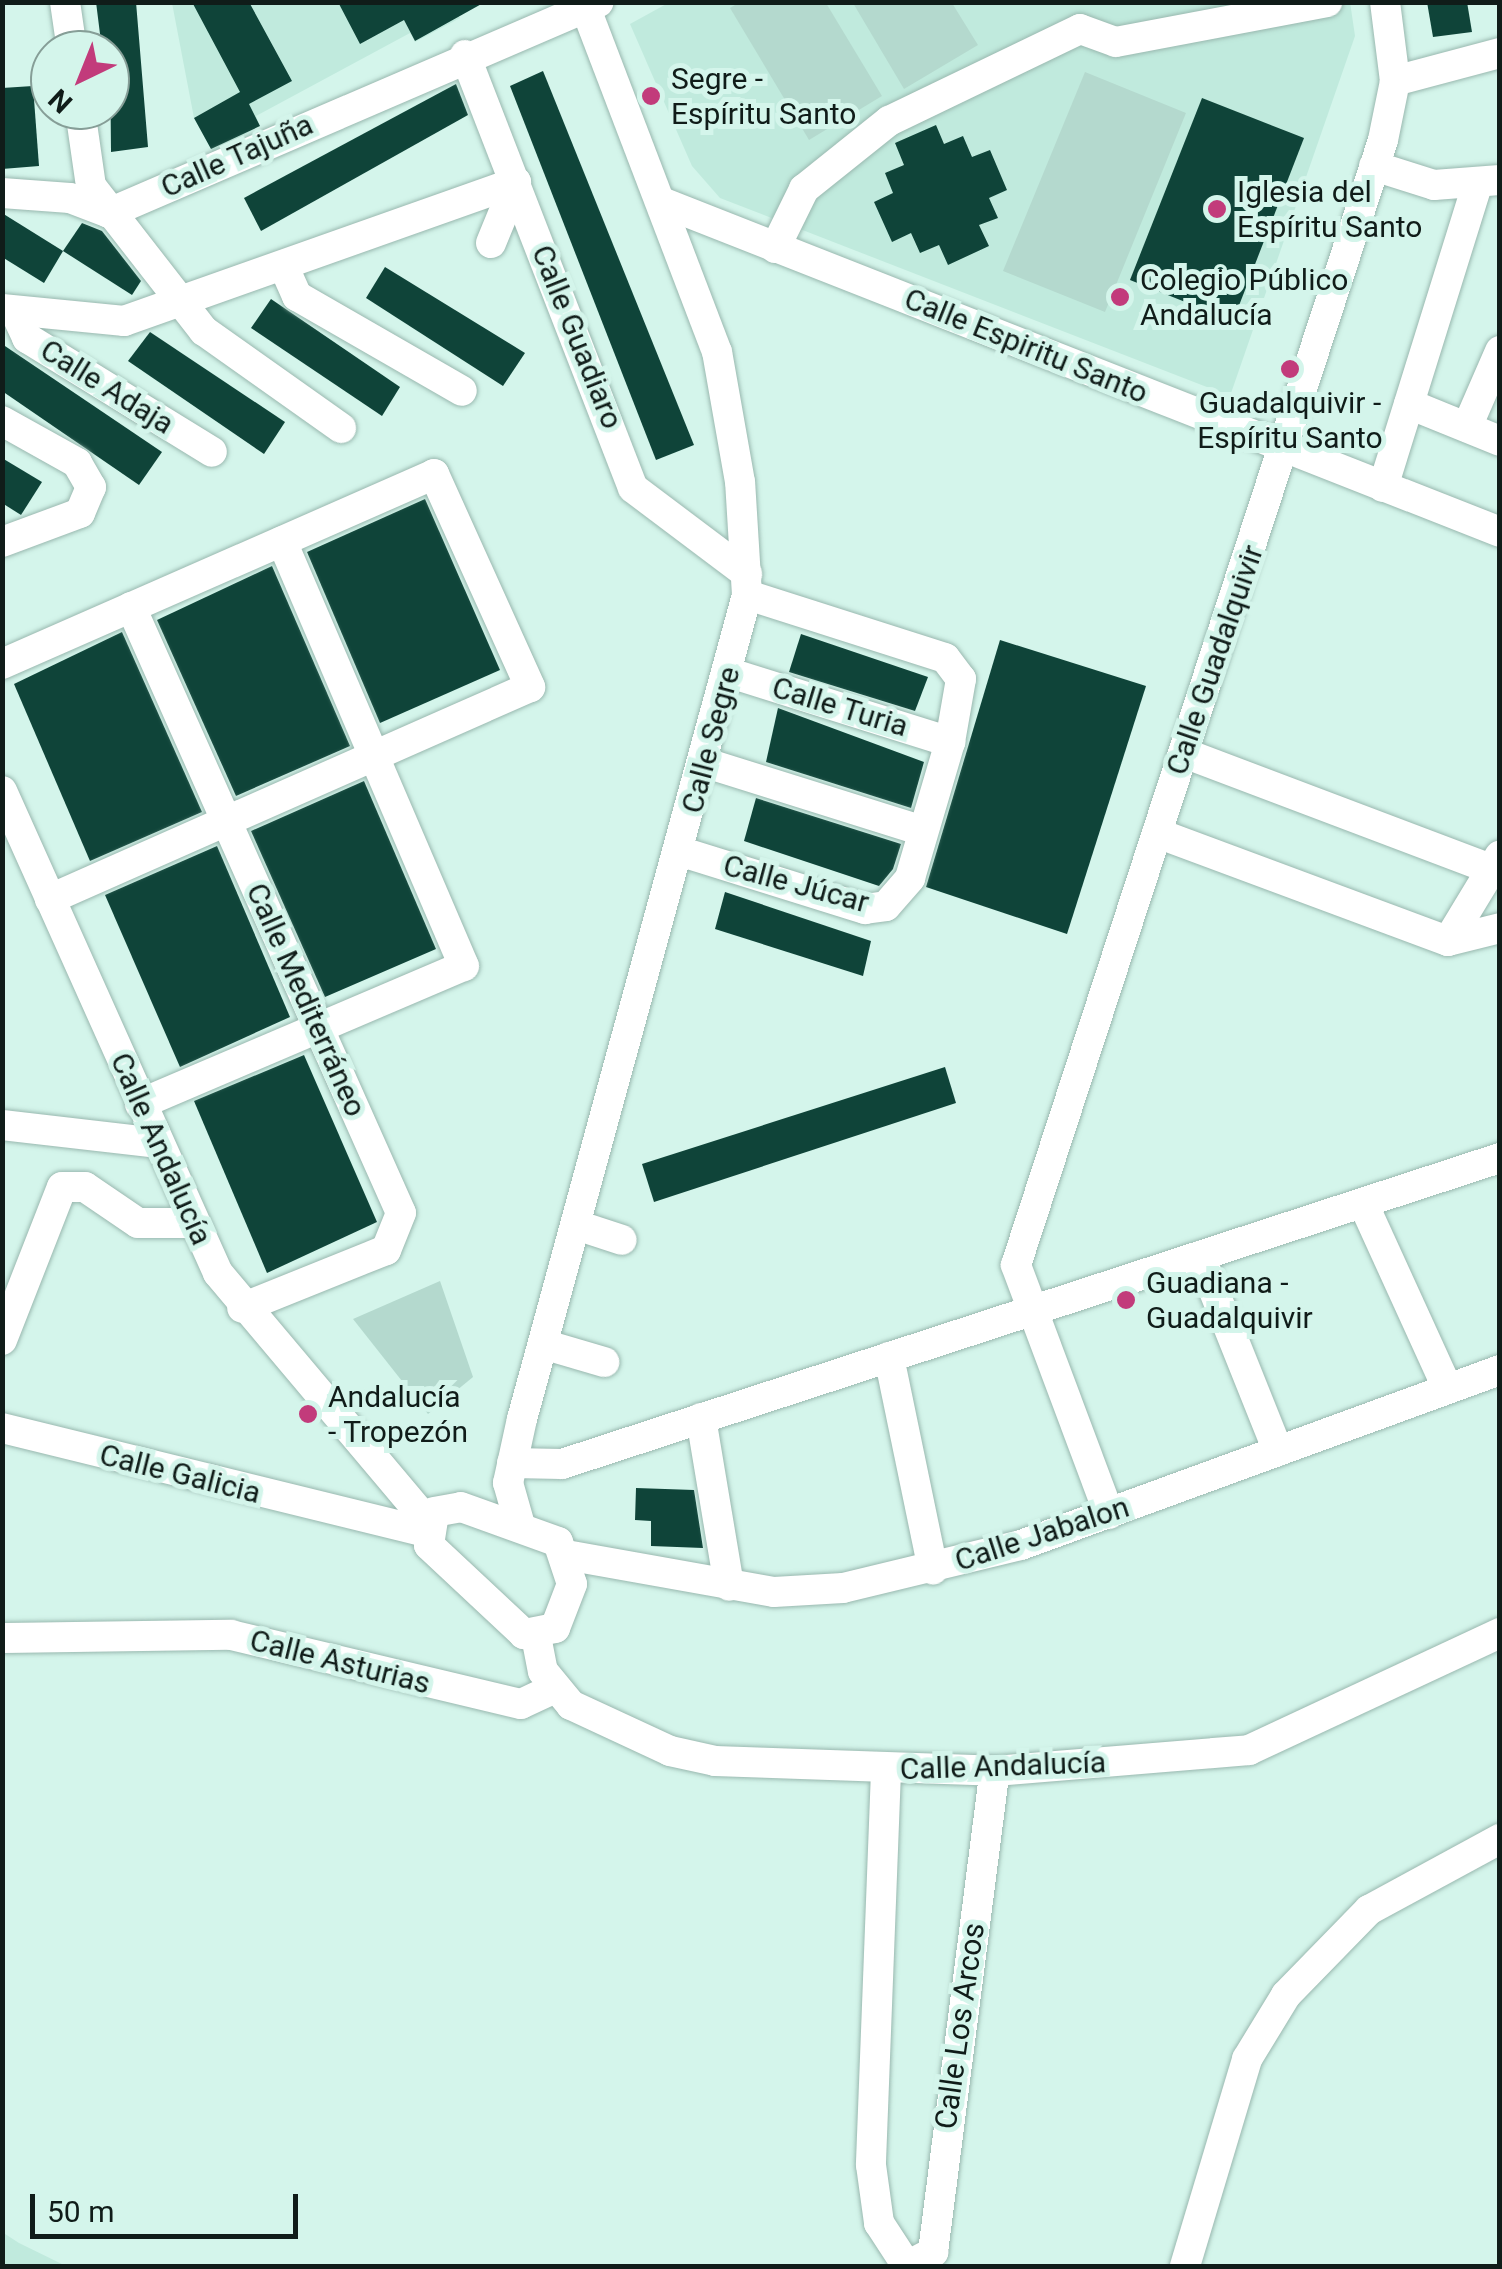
<!DOCTYPE html>
<html>
<head>
<meta charset="utf-8">
<style>
  body { margin:0 }
  #map { position:relative; width:1502px; height:2269px; overflow:hidden; background:#d4f5eb; font-family:Roboto,sans-serif }
  div>[style] { position:absolute }
  .built>* { inset:0; background:#c0eadd }
  .green>* { inset:0; background:#b4d9ce }
  .building>* { inset:0; background:#0f4439 }
  .roads { filter:drop-shadow(0 0 2px #99b8af) drop-shadow(0 0 2px #99b8af) }
  .street>* { height:30px; margin:-15px; padding:0 15px; transform-origin:15px; border-radius:15px; background:#fff }
  .dots>* { width:28px; height:28px; translate:-50% -50%; box-sizing:border-box; border:5px solid #d4f5eb; border-radius:50% }
  span { translate:-50% -50%; white-space:nowrap; text-align:center; line-height:1.15; -webkit-text-stroke:10px #d4f5eb; paint-order:stroke }
  .poi-label { font-size:30px; color:#101c19 }
  .left { translate:0 -50%; text-align:left }
  .street-label { font-size:30px; color:#101c19 }
  .frame { position:absolute; inset:0; border:5px solid #101c19; pointer-events:none }
  .north { position:absolute; left:30px; top:30px; width:100px; height:100px; box-sizing:border-box; background:#d4f5eb; border:2px solid #869e97; border-radius:50%; rotate:223deg; font-size:28px; font-weight:700; line-height:40px; text-align:center; color:#101c19 }
  .north::after { content:''; display:block; margin:auto; width:35px; height:45px; background:#c23b7b; clip-path:polygon(50% 0,100% 100%,50% 72%,0 100%) }
  .scale { position:absolute; left:30px; top:2194px; width:268px; height:45px; box-sizing:border-box; border:5px solid #101c19; border-top:0; padding-left:12px; font-size:30px; line-height:35px; white-space:nowrap; color:#101c19; -webkit-text-stroke:8px #d4f5eb; paint-order:stroke }
</style>
</head>
<body>
<div id="map">
  <div class="built">
    <div style="clip-path:polygon(670px 2px,1350px 2px,1355px 36px,1230px 396px,720px 198px,692px 166px,630px 24px)"></div>
    <div style="clip-path:polygon(172px 3px,452px 3px,460px 18px,415px 42px,410px 33px,256px 116px,260px 126px,213px 152px,194px 118px)"></div>
    <div style="clip-path:polygon(2px 2232px,19px 2243px,66px 2266px,3px 2266px)"></div>
  </div>
  <div class="green">
    <div style="clip-path:polygon(740px 2px,826px 3px,882px 96px,809px 140px,730px 8px)"></div>
    <div style="clip-path:polygon(853px 3px,952px 3px,978px 45px,904px 89px)"></div>
    <div style="clip-path:polygon(1085px 72px,1186px 113px,1105px 312px,1003px 271px)"></div>
    <div style="clip-path:polygon(440px 1281px,473px 1377px,428px 1414px,353px 1319px)"></div>
  </div>
  <div class="building">
    <div style="clip-path:polygon(96px 2px,136px 2px,148px 147px,111px 152px,110px 50px,102px 50px)"></div>
    <div style="clip-path:polygon(192px 2px,249px 2px,292px 81px,249px 104px,260px 126px,211px 149px,194px 118px,240px 92px)"></div>
    <div style="clip-path:polygon(338px 2px,485px 2px,415px 41px,404px 20px,360px 44px)"></div>
    <div style="clip-path:polygon(1427px 2px,1467px 2px,1472px 32px,1433px 37px)"></div>
    <div style="clip-path:polygon(543px 71px,694px 445px,656px 460px,510px 86px)"></div>
    <div style="clip-path:polygon(456px 84px,468px 115px,261px 231px,244px 198px)"></div>
    <div style="clip-path:polygon(33px 86px,39px 166px,2px 169px,2px 88px)"></div>
    <div style="clip-path:polygon(1202px 98px,1304px 138px,1233px 321px,1130px 280px)"></div>
    <div style="clip-path:polygon(936px 125px,944px 144px,963px 136px,972px 157px,990px 150px,1007px 190px,989px 198px,998px 218px,979px 225px,989px 246px,948px 265px,939px 245px,920px 253px,911px 233px,892px 242px,874px 202px,893px 193px,885px 173px,904px 165px,895px 143px)"></div>
    <div style="clip-path:polygon(2px 213px,63px 251px,44px 283px,2px 257px)"></div>
    <div style="clip-path:polygon(82px 223px,102px 231px,141px 281px,132px 295px,63px 251px)"></div>
    <div style="clip-path:polygon(385px 267px,525px 353px,503px 386px,366px 298px)"></div>
    <div style="clip-path:polygon(271px 299px,400px 387px,382px 416px,251px 328px)"></div>
    <div style="clip-path:polygon(150px 332px,285px 422px,264px 454px,128px 361px)"></div>
    <div style="clip-path:polygon(2px 344px,162px 452px,139px 485px,2px 391px)"></div>
    <div style="clip-path:polygon(2px 458px,42px 482px,21px 515px,2px 503px)"></div>
    <div style="clip-path:polygon(425px 499px,500px 670px,380px 723px,307px 552px)"></div>
    <div style="clip-path:polygon(272px 566px,350px 746px,236px 796px,157px 620px)"></div>
    <div style="clip-path:polygon(122px 632px,202px 812px,90px 861px,14px 684px)"></div>
    <div style="clip-path:polygon(801px 634px,928px 677px,915px 711px,789px 672px)"></div>
    <div style="clip-path:polygon(1000px 640px,1146px 686px,1067px 934px,926px 887px)"></div>
    <div style="clip-path:polygon(778px 708px,924px 762px,911px 808px,766px 762px)"></div>
    <div style="clip-path:polygon(364px 781px,436px 949px,325px 997px,251px 831px)"></div>
    <div style="clip-path:polygon(756px 798px,901px 844px,893px 869px,879px 886px,744px 841px)"></div>
    <div style="clip-path:polygon(217px 846px,290px 1017px,180px 1067px,105px 895px)"></div>
    <div style="clip-path:polygon(725px 892px,871px 941px,863px 976px,715px 929px)"></div>
    <div style="clip-path:polygon(304px 1055px,377px 1222px,267px 1273px,194px 1101px)"></div>
    <div style="clip-path:polygon(945px 1067px,956px 1103px,654px 1202px,642px 1164px)"></div>
    <div style="clip-path:polygon(636px 1488px,694px 1490px,703px 1548px,651px 1546px,651px 1521px,635px 1520px)"></div>
  </div>
  <div class="roads">
    <div class="street">
      <div style="left:65px;top:2px;width:49px;rotate:81.7deg"></div>
      <div style="left:465px;top:55px;width:464px;rotate:68.8deg"></div>
      <div style="left:633px;top:488px;width:143px;rotate:37deg"></div>
      <div style="left:1395px;top:81px;width:109px;rotate:-14.9deg"></div>
      <div style="left:80px;top:110px;width:77px;rotate:81.8deg"></div>
      <div style="left:91px;top:186px;width:184px;rotate:52.1deg"></div>
      <div style="left:204px;top:331px;width:168px;rotate:35.3deg"></div>
      <div style="left:1374px;top:166px;width:63px;rotate:17.6deg"></div>
      <div style="left:1434px;top:185px;width:66px;rotate:-4.3deg"></div>
      <div style="left:2px;top:193px;width:68px;rotate:4.2deg"></div>
      <div style="left:70px;top:198px;width:42px;rotate:21deg"></div>
      <div style="left:109px;top:213px;width:533px;rotate:-23.3deg"></div>
      <div style="left:664px;top:203px;width:898px;rotate:21.48deg"></div>
      <div style="left:491px;top:243px;width:66px;rotate:-67.7deg"></div>
      <div style="left:775px;top:248px;width:66px;rotate:-63.8deg"></div>
      <div style="left:804px;top:189px;width:109px;rotate:-38.7deg"></div>
      <div style="left:889px;top:121px;width:212px;rotate:-25.7deg"></div>
      <div style="left:1080px;top:29px;width:38px;rotate:20deg"></div>
      <div style="left:1116px;top:42px;width:215px;rotate:-10.7deg"></div>
      <div style="left:284px;top:267px;width:32px;rotate:66deg"></div>
      <div style="left:297px;top:296px;width:190px;rotate:29.9deg"></div>
      <div style="left:2px;top:309px;width:123px;rotate:5.6deg"></div>
      <div style="left:124px;top:321px;width:416px;rotate:-19.5deg"></div>
      <div style="left:15px;top:312px;width:29px;rotate:65deg"></div>
      <div style="left:27px;top:338px;width:217px;rotate:31.6deg"></div>
      <div style="left:1409px;top:404px;width:98px;rotate:22.1deg"></div>
      <div style="left:2px;top:421px;width:86px;rotate:29.2deg"></div>
      <div style="left:77px;top:463px;width:28px;rotate:60deg"></div>
      <div style="left:91px;top:487px;width:28px;rotate:113deg"></div>
      <div style="left:80px;top:513px;width:83px;rotate:159.6deg"></div>
      <div style="left:1467px;top:427px;width:83px;rotate:-66.5deg"></div>
      <div style="left:1383px;top:487px;width:319px;rotate:-72.7deg"></div>
      <div style="left:131px;top:607px;width:663px;rotate:65.98deg"></div>
      <div style="left:401px;top:1213px;width:40px;rotate:112deg"></div>
      <div style="left:386px;top:1250px;width:155px;rotate:158.1deg"></div>
      <div style="left:2px;top:664px;width:472px;rotate:-23.7deg"></div>
      <div style="left:434px;top:474px;width:234px;rotate:65.7deg"></div>
      <div style="left:530px;top:687px;width:525px;rotate:156.17deg"></div>
      <div style="left:730px;top:673px;width:231px;rotate:17.4deg"></div>
      <div style="left:1184px;top:753px;width:328px;rotate:20.7deg"></div>
      <div style="left:706px;top:763px;width:227px;rotate:17.4deg"></div>
      <div style="left:2px;top:791px;width:528px;rotate:65.86deg"></div>
      <div style="left:218px;top:1273px;width:326px;rotate:49.9deg"></div>
      <div style="left:1157px;top:833px;width:310px;rotate:20.4deg"></div>
      <div style="left:1448px;top:941px;width:54px;rotate:-14deg"></div>
      <div style="left:682px;top:852px;width:192px;rotate:17.3deg"></div>
      <div style="left:865px;top:909px;width:21px;rotate:-8deg"></div>
      <div style="left:886px;top:906px;width:37px;rotate:-49deg"></div>
      <div style="left:910px;top:878px;width:142px;rotate:-73.6deg"></div>
      <div style="left:950px;top:742px;width:64px;rotate:-80.1deg"></div>
      <div style="left:961px;top:679px;width:26px;rotate:-127deg"></div>
      <div style="left:945px;top:658px;width:208px;rotate:-162.3deg"></div>
      <div style="left:1448px;top:941px;width:100px;rotate:-58.8deg"></div>
      <div style="left:140px;top:1104px;width:352px;rotate:-23.1deg"></div>
      <div style="left:464px;top:966px;width:462px;rotate:-113.2deg"></div>
      <div style="left:2px;top:1125px;width:156px;rotate:6.6deg"></div>
      <div style="left:1363px;top:1203px;width:202px;rotate:65.5deg"></div>
      <div style="left:576px;top:1225px;width:48px;rotate:18.1deg"></div>
      <div style="left:1200px;top:1256px;width:210px;rotate:68.2deg"></div>
      <div style="left:2px;top:1340px;width:164px;rotate:-68.6deg"></div>
      <div style="left:62px;top:1187px;width:23px"></div>
      <div style="left:85px;top:1187px;width:64px;rotate:34.2deg"></div>
      <div style="left:138px;top:1223px;width:54px"></div>
      <div style="left:543px;top:1344px;width:64px;rotate:16.4deg"></div>
      <div style="left:889px;top:1357px;width:217px;rotate:78.3deg"></div>
      <div style="left:701px;top:1418px;width:170px;rotate:80.5deg"></div>
      <div style="left:2px;top:1428px;width:436px;rotate:13.8deg"></div>
      <div style="left:512px;top:1463px;width:50px;rotate:1.1deg"></div>
      <div style="left:562px;top:1464px;width:987px;rotate:-18.07deg"></div>
      <div style="left:461px;top:1507px;width:103px;rotate:19.8deg"></div>
      <div style="left:558px;top:1542px;width:44px;rotate:71.6deg"></div>
      <div style="left:572px;top:1584px;width:47px;rotate:111.1deg"></div>
      <div style="left:555px;top:1628px;width:32px;rotate:169deg"></div>
      <div style="left:524px;top:1634px;width:130px;rotate:-136.9deg"></div>
      <div style="left:429px;top:1545px;width:33px;rotate:-81deg"></div>
      <div style="left:434px;top:1512px;width:27px;rotate:-10deg"></div>
      <div style="left:1109px;top:1514px;width:266px;rotate:-110.5deg"></div>
      <div style="left:1016px;top:1265px;width:1183px;rotate:-71.93deg"></div>
      <div style="left:1383px;top:140px;width:60px;rotate:-78.5deg"></div>
      <div style="left:1395px;top:81px;width:80px;rotate:-97.2deg"></div>
      <div style="left:520px;top:1525px;width:44px;rotate:-105.9deg"></div>
      <div style="left:508px;top:1483px;width:66px;rotate:-77.7deg"></div>
      <div style="left:522px;top:1419px;width:854px;rotate:-74.73deg"></div>
      <div style="left:747px;top:595px;width:113px;rotate:-93.5deg"></div>
      <div style="left:740px;top:482px;width:132px;rotate:-100deg"></div>
      <div style="left:717px;top:352px;width:375px;rotate:-110.9deg"></div>
      <div style="left:566px;top:1555px;width:211px;rotate:10.1deg"></div>
      <div style="left:774px;top:1592px;width:69px;rotate:-3.3deg"></div>
      <div style="left:843px;top:1588px;width:183px;rotate:-13.6deg"></div>
      <div style="left:1021px;top:1545px;width:510px;rotate:-20.07deg"></div>
      <div style="left:536px;top:1636px;width:36px;rotate:79deg"></div>
      <div style="left:543px;top:1671px;width:44px;rotate:50.5deg"></div>
      <div style="left:571px;top:1705px;width:109px;rotate:24.9deg"></div>
      <div style="left:670px;top:1751px;width:46px;rotate:12.5deg"></div>
      <div style="left:715px;top:1761px;width:280px;rotate:2deg"></div>
      <div style="left:995px;top:1771px;width:255px;rotate:-4.7deg"></div>
      <div style="left:1249px;top:1750px;width:277px;rotate:-25deg"></div>
      <div style="left:2px;top:1638px;width:229px;rotate:-0.8deg"></div>
      <div style="left:231px;top:1635px;width:298px;rotate:13.4deg"></div>
      <div style="left:521px;top:1704px;width:35px;rotate:-25deg"></div>
      <div style="left:886px;top:1771px;width:394px;rotate:92.2deg"></div>
      <div style="left:871px;top:2165px;width:59px;rotate:82.1deg"></div>
      <div style="left:879px;top:2223px;width:51px;rotate:56.9deg"></div>
      <div style="left:907px;top:2266px;width:30px;rotate:-28deg"></div>
      <div style="left:933px;top:2252px;width:485px;rotate:-82.7deg"></div>
      <div style="left:1185px;top:2266px;width:216px;rotate:-73.3deg"></div>
      <div style="left:1247px;top:2059px;width:75px;rotate:-58.6deg"></div>
      <div style="left:1286px;top:1995px;width:119px;rotate:-45.7deg"></div>
      <div style="left:1369px;top:1910px;width:149px;rotate:-28.5deg"></div>
    </div>
  </div>
  <div class="dots">
    <div style="left:651px;top:96px;background:#c23b7b"></div>
    <div style="left:1217px;top:209px;background:#c23b7b"></div>
    <div style="left:1120px;top:297px;background:#c23b7b"></div>
    <div style="left:1290px;top:369px;background:#c23b7b"></div>
    <div style="left:1126px;top:1300px;background:#c23b7b"></div>
    <div style="left:308px;top:1414px;background:#c23b7b"></div>
  </div>
  <div class="poi-label">
    <span class="left" style="left:671px;top:96px">Segre -<br>Espíritu Santo</span>
    <span class="left" style="left:1237px;top:209px">Iglesia del<br>Espíritu Santo</span>
    <span class="left" style="left:1140px;top:297px">Colegio Público<br>Andalucía</span>
    <span style="left:1290px;top:420px">Guadalquivir -<br>Espíritu Santo</span>
    <span class="left" style="left:1146px;top:1300px">Guadiana -<br>Guadalquivir</span>
    <span class="left" style="left:328px;top:1414px">Andalucía<br>- Tropezón</span>
  </div>
  <div class="street-label">
    <span style="left:237px;top:156px;rotate:-24deg">Calle Tajuña</span>
    <span style="left:577px;top:337px;rotate:68deg">Calle Guadiaro</span>
    <span style="left:1026px;top:346px;rotate:22deg">Calle Espiritu Santo</span>
    <span style="left:107px;top:387px;rotate:32deg">Calle Adaja</span>
    <span style="left:1215px;top:660px;rotate:-71deg">Calle Guadalquivir</span>
    <span style="left:840px;top:707px;rotate:17deg">Calle Turia</span>
    <span style="left:711px;top:740px;rotate:-75deg">Calle Segre</span>
    <span style="left:796px;top:884px;rotate:15deg">Calle Júcar</span>
    <span style="left:306px;top:1000px;rotate:66deg">Calle Mediterráneo</span>
    <span style="left:161px;top:1149px;rotate:66deg">Calle Andalucía</span>
    <span style="left:180px;top:1474px;rotate:14deg">Calle Galicia</span>
    <span style="left:1042px;top:1534px;rotate:-18deg">Calle Jabalon</span>
    <span style="left:340px;top:1662px;rotate:14deg">Calle Asturias</span>
    <span style="left:1003px;top:1766px;rotate:-2deg">Calle Andalucía</span>
    <span style="left:960px;top:2026px;rotate:-82deg">Calle Los Arcos</span>
  </div>
  <div class="frame"></div>
  <div class="north">N</div>
  <div class="scale">50 m</div>
</div>
</body>
</html>
